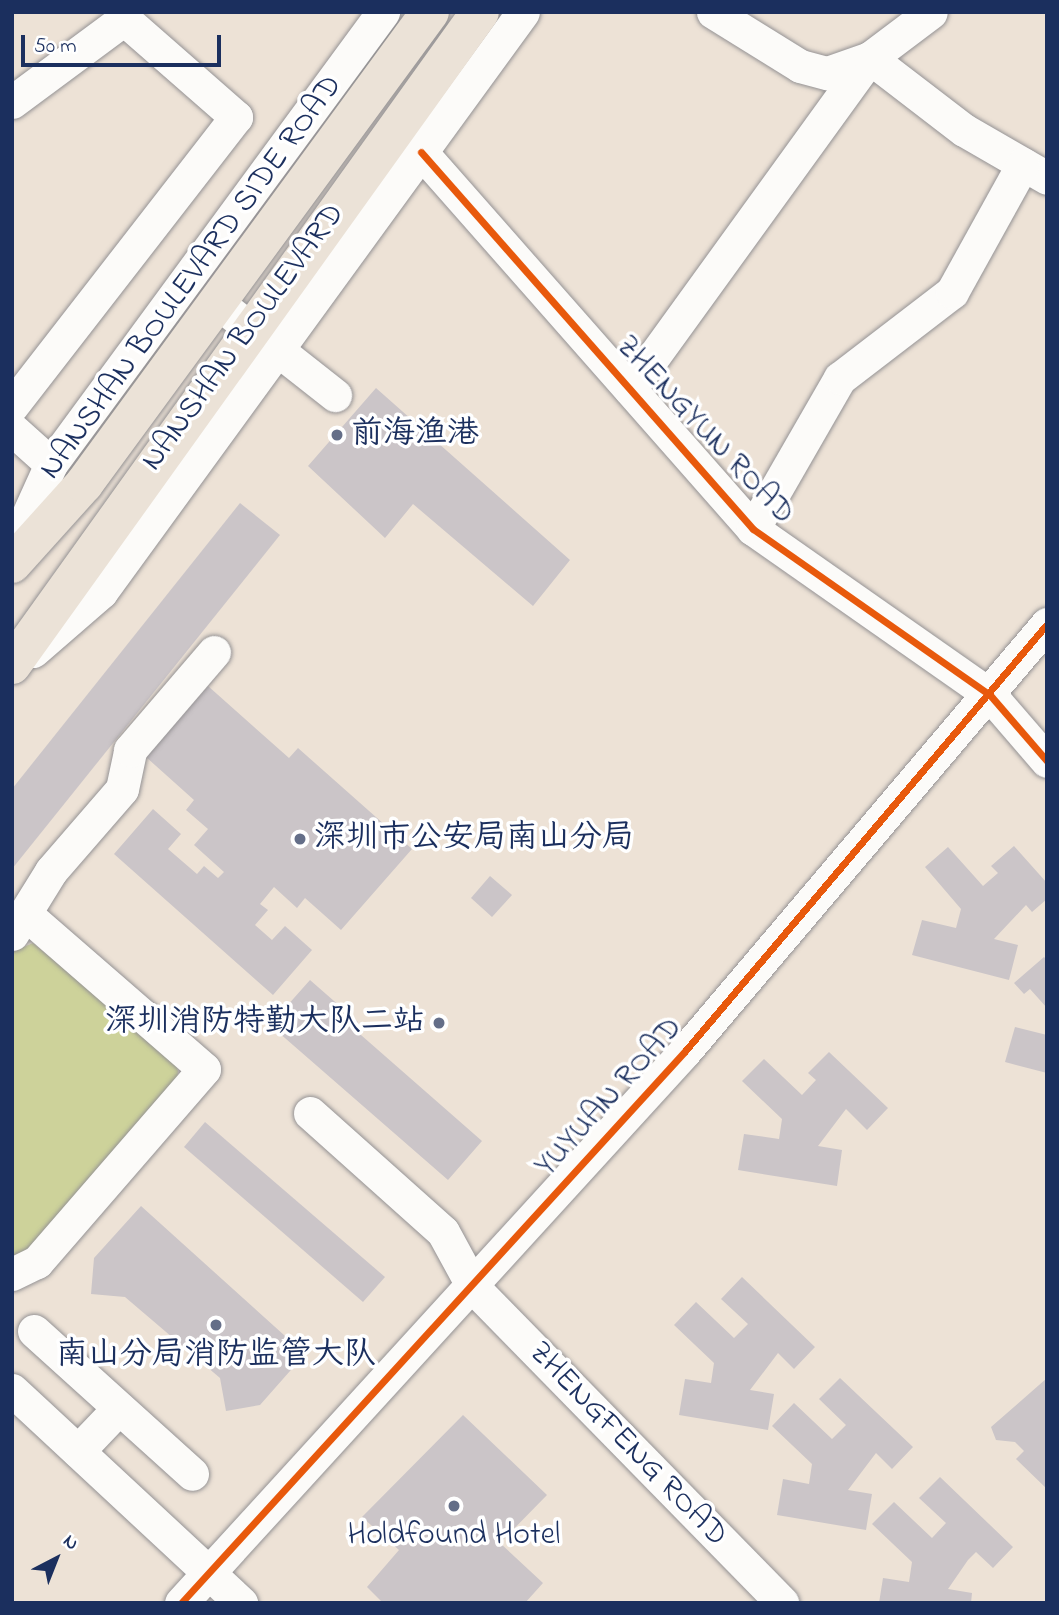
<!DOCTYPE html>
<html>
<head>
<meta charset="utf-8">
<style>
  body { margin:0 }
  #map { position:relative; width:1059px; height:1615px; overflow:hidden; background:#ede2d6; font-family:"Indie Flower","LXGW WenKai TC",sans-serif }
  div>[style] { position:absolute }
  .green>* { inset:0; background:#cdd29a }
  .building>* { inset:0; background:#cbc5c8 }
  .roads { filter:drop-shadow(0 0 2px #949294) drop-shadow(0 0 2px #949294) }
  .minor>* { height:33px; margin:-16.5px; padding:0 16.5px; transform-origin:16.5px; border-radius:16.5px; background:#fcfbf9 }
  .major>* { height:38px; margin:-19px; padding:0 19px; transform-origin:19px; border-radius:19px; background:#ebe2d7 }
  .cycleway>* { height:7px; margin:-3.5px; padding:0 3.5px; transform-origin:3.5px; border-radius:3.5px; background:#e8590c }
  .dots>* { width:19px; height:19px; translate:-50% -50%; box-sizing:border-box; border:4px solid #fff; border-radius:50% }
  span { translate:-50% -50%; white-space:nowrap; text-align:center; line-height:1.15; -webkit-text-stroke:7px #fff; paint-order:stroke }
  .street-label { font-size:32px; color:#1b2f5e }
  .poi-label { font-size:32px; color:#1b2f5e }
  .left { translate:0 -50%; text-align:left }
  .right { translate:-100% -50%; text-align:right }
  .frame { position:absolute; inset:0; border:14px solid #1b2f5e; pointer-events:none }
  .north { position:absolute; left:21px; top:1524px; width:70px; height:70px; -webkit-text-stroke:5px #fff; paint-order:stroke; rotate:42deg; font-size:19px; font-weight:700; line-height:28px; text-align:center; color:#1b2f5e }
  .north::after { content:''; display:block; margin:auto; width:24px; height:32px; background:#1b2f5e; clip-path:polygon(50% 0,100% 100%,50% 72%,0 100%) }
  .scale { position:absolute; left:21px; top:35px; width:200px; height:32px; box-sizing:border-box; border:4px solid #1b2f5e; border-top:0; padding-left:9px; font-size:21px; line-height:24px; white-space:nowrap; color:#1b2f5e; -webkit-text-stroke:5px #fff; paint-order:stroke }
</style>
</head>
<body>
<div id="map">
  <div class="green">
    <div style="clip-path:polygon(33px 943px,175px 1061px,178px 1071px,177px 1081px,31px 1254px,12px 1261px,12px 952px)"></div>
  </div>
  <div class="building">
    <div style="clip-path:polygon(376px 388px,570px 560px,533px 606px,413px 504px,385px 538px,308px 466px)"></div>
    <div style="clip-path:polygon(240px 503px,280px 535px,12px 869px,12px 789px)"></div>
    <div style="clip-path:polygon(208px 686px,289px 758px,298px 748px,412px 849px,341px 930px,305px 898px,297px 908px,274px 887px,260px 904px,268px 910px,255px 925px,272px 940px,285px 926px,312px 950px,273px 995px,114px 854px,153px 809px,181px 834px,168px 849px,197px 874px,204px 866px,218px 878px,224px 872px,194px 845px,208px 829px,186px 810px,194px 800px,146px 757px)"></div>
    <div style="clip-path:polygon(1014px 846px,1047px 883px,1047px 899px,1032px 912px,1026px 905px,994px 939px,1018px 945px,1009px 980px,912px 955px,922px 920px,956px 928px,961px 909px,925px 867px,948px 847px,983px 886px,998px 873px,991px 866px)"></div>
    <div style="clip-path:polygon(490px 876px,512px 895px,492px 917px,471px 898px)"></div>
    <div style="clip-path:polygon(1044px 957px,1047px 960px,1047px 1008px,1030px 989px,1024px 994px,1014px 983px)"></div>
    <div style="clip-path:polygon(310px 980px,358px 1022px,353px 1028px,482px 1141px,448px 1180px,270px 1025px)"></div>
    <div style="clip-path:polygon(1015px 1027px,1047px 1035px,1047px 1073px,1005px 1062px)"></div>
    <div style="clip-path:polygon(829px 1052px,888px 1108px,867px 1130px,846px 1109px,818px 1146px,842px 1150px,837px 1186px,738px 1170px,744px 1134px,779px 1139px,782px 1119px,742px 1081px,764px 1059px,802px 1095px,816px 1080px,808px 1073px)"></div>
    <div style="clip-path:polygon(205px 1122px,385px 1277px,363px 1302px,184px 1147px)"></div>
    <div style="clip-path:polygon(141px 1206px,305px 1354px,260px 1405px,226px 1411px,220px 1378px,125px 1297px,91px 1294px,94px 1258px)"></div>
    <div style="clip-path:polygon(742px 1277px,815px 1347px,794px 1369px,778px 1353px,750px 1390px,774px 1394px,768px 1430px,679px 1415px,685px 1379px,711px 1383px,714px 1363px,674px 1325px,696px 1302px,734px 1338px,748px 1324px,721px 1299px)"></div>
    <div style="clip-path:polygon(840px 1378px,913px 1447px,892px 1469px,876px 1453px,848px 1490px,872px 1494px,866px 1530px,777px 1515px,783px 1479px,809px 1484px,812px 1464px,772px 1426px,794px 1403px,832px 1439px,846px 1425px,819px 1399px)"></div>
    <div style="clip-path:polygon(1047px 1378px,1047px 1489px,1016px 1459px,1024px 1451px,1015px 1442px,996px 1440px,991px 1427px)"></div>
    <div style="clip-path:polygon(463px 1415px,547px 1495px,500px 1543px,543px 1583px,525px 1603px,383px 1603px,367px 1587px,399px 1550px,362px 1517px)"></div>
    <div style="clip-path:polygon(940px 1477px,1013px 1547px,993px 1568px,976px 1552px,968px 1560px,948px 1589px,972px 1593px,971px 1603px,879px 1603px,883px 1578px,909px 1582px,912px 1562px,872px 1524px,894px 1502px,932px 1538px,946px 1523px,919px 1498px)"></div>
  </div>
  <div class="roads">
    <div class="minor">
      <div style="left:713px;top:12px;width:102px;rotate:31.8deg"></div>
      <div style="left:800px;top:66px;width:28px;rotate:15deg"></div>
      <div style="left:827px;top:73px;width:46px;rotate:-19.2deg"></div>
      <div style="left:870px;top:58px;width:76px;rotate:-37deg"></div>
      <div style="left:12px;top:102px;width:139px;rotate:-36.5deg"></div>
      <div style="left:124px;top:19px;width:149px;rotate:41.2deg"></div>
      <div style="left:236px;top:117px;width:366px;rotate:127.8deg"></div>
      <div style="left:421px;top:152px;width:502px;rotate:48.63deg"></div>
      <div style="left:753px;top:529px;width:289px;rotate:35deg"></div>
      <div style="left:990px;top:695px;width:87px;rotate:49.2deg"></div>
      <div style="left:218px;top:303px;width:149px;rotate:38.2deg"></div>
      <div style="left:630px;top:389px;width:409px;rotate:-54.1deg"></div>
      <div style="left:870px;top:58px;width:118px;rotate:37.5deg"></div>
      <div style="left:964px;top:130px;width:96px;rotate:30deg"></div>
      <div style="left:12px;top:429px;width:52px;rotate:41.9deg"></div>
      <div style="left:753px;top:529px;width:174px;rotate:-60.1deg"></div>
      <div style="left:840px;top:378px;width:141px;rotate:-37.5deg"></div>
      <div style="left:952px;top:292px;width:146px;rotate:-61deg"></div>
      <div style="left:12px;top:550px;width:94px;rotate:-65.6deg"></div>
      <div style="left:51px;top:464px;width:561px;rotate:-53.7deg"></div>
      <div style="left:33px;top:651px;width:90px;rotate:-40.9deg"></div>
      <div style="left:101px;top:592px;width:717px;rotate:-53.96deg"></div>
      <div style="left:12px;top:934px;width:74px;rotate:-58.2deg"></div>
      <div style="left:51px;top:871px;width:108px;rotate:-49.1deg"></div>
      <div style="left:122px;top:789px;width:40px;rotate:-78deg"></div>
      <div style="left:130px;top:750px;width:129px;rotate:-49.4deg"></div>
      <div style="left:310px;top:1113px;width:178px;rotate:41.8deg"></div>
      <div style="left:443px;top:1232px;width:63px;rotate:61.4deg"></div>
      <div style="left:473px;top:1287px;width:442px;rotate:45.6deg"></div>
      <div style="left:12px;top:1274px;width:28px;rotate:-26deg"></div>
      <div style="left:37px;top:1262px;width:255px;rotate:-49.1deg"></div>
      <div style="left:204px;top:1069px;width:233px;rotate:-139deg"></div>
      <div style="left:34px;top:1331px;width:213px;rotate:42.1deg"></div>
      <div style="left:12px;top:1390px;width:313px;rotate:42.9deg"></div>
      <div style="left:78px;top:1451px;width:59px;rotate:-46.4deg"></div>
      <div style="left:181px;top:1603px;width:747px;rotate:-47.6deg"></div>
      <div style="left:685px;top:1051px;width:560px;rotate:-49.71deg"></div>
    </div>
    <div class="major">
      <div style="left:12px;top:564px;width:108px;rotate:-48deg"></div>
      <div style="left:84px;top:484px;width:585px;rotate:-53.76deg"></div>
      <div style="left:12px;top:665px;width:803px;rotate:-54.37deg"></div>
    </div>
  </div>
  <div class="cycleway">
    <div style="left:421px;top:152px;width:502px;rotate:48.63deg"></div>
    <div style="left:753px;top:529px;width:289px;rotate:35deg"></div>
    <div style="left:990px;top:695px;width:87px;rotate:49.2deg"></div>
    <div style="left:181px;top:1603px;width:747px;rotate:-47.6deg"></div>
    <div style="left:685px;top:1051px;width:560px;rotate:-49.71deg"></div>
  </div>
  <div class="dots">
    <div style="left:337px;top:435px;background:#646e88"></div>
    <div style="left:300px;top:839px;background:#646e88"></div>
    <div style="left:439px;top:1023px;background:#646e88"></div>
    <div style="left:216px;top:1325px;background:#646e88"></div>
    <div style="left:454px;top:1506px;background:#646e88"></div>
  </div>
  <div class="street-label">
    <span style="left:192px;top:278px;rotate:-54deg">NANSHAN BOULEVARD SIDE ROAD</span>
    <span style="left:244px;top:338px;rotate:-54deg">NANSHAN BOULEVARD</span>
    <span style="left:704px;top:431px;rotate:47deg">ZHENGYUN ROAD</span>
    <span style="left:610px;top:1098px;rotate:-48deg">YUYUAN ROAD</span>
    <span style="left:627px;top:1445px;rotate:46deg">ZHENGFENG ROAD</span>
  </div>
  <div class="poi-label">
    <span class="left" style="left:351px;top:435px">前海渔港</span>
    <span class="left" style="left:314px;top:839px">深圳市公安局南山分局</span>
    <span class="right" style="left:425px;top:1023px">深圳消防特勤大队二站</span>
    <span style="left:216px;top:1356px">南山分局消防监管大队</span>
    <span style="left:454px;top:1536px">Holdfound Hotel</span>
  </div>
  <div class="frame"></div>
  <div class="north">N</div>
  <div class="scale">50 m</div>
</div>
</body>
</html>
